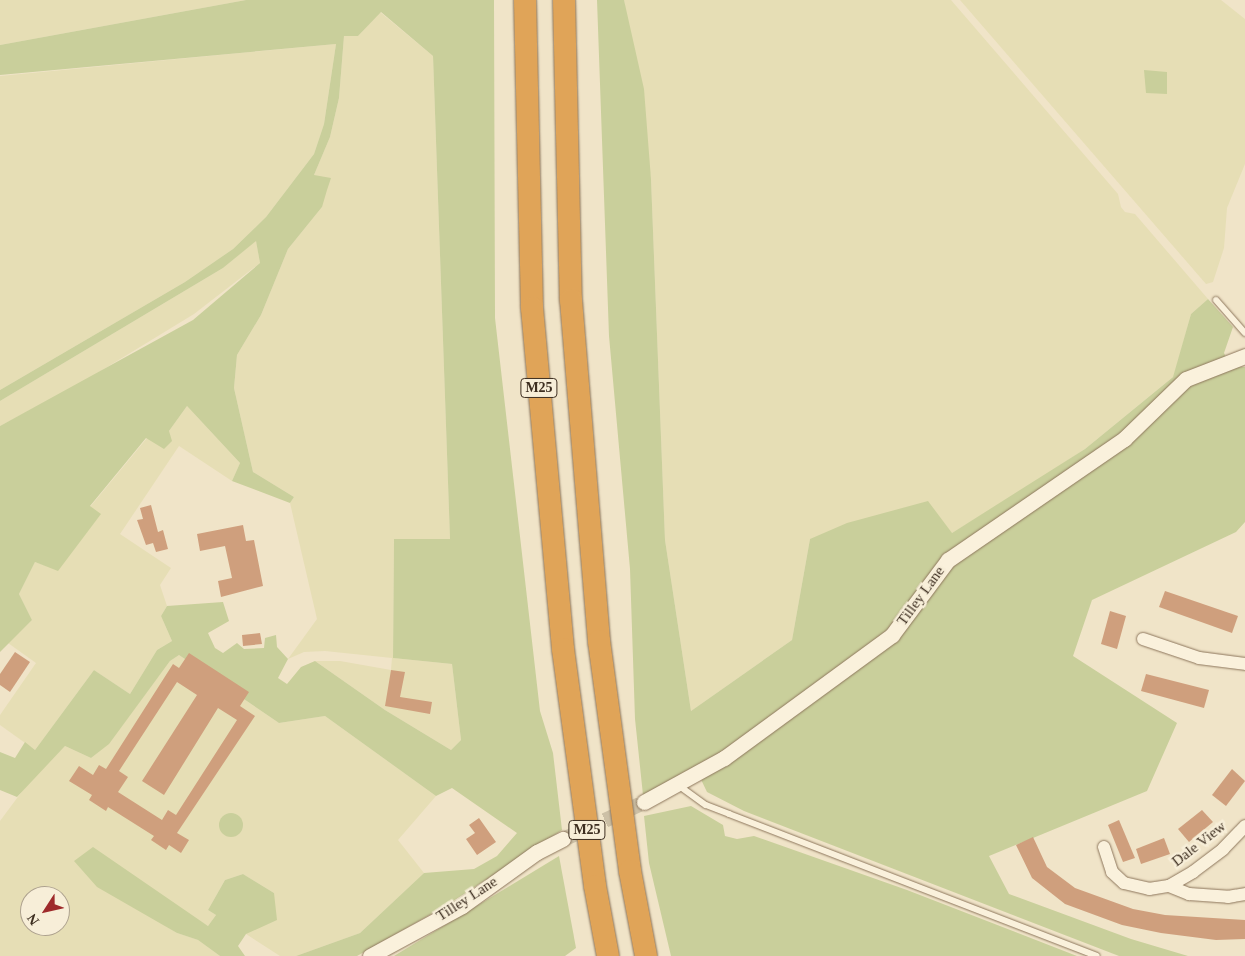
<!DOCTYPE html>
<html>
<head>
<meta charset="utf-8">
<style>
  body { margin:0 }
  #map { position:relative; width:1245px; height:956px; overflow:hidden; background:#f0e4c8; font-family:Georgia,serif }
  div>[style] { position:absolute }
  .farmland>* { inset:0; background:#e6deb5 }
  .green>* { inset:0; background:#c9cf9b }
  .round { border-radius:50% }
  .building>* { inset:0; background:#cf9f7d }
  .tertiary-tunnel>* { height:15px; margin-top:-7.5px; transform-origin:0; background:repeating-linear-gradient(90deg,#ccc0a6 0 15px,transparent 0 23px) }
  .roads { filter:drop-shadow(0 0 1px #8d765c) drop-shadow(0 0 1px #8d765c) }
  .service>* { height:6px; margin:-3px; padding:0 3px; transform-origin:3px; border-radius:3px; background:#faf1dc }
  .minor>* { height:12px; margin:-6px; padding:0 6px; transform-origin:6px; border-radius:6px; background:#faf1dc }
  .tertiary>* { height:15px; margin:-7.5px; padding:0 7.5px; transform-origin:7.5px; border-radius:7.5px; background:#faf1dc }
  .motorway>* { height:22px; margin:-11px; padding:0 11px; transform-origin:11px; border-radius:11px; background:#e0a458 }
  span { translate:-50% -50%; white-space:nowrap; text-align:center; line-height:1.15; -webkit-text-stroke:5px #f7eed8; paint-order:stroke }
  .shield-label span { padding:1px 4px; background:#f7eed8; border:1px solid; border-radius:4px; -webkit-text-stroke-width:0 }
  .shield-label { font-size:14px; color:#3d2e20; font-weight:700 }
  .street-label { font-size:15px; color:#3d2e20 }
  .north { position:absolute; left:20px; top:886px; width:50px; height:50px; box-sizing:border-box; background:#f7eed8; border:1px solid #ada18e; border-radius:50%; rotate:235deg; font-size:14px; font-weight:700; line-height:20px; text-align:center; color:#3d2e20 }
  .north::after { content:''; display:block; margin:auto; width:18px; height:22px; background:#9e2a2b; clip-path:polygon(50% 0,100% 100%,50% 72%,0 100%) }
</style>
</head>
<body>
<div id="map">
  <div class="farmland">
    <div style="clip-path:polygon(0 0,246px 0,0 45px)"></div>
    <div style="clip-path:polygon(624px 0,951px 0,1118px 194px,1121px 207px,1125px 212px,1135px 214px,1208px 299px,1191px 314px,1174px 376px,1085px 449px,1018px 493px,952px 533px,810px 539px,792px 640px,691px 711px,665px 540px,651px 179px)"></div>
    <div style="clip-path:polygon(960px 0,1221px 0,1245px 19px,1245px 164px,1227px 208px,1224px 248px,1213px 282px,1206px 284px)"></div>
    <div style="clip-path:polygon(380px 12px,433px 56px,450px 539px,394px 539px,393px 658px,452px 664px,461px 740px,451px 750px,385px 710px,315px 661px,340px 661px,391px 670px,392px 658px,325px 651px,304px 652px,288px 659px,317px 619px,290px 503px,294px 497px,253px 472px,234px 388px,237px 355px,261px 315px,288px 249px,322px 207px,314px 175px,330px 137px,339px 98px,344px 36px,358px 36px)"></div>
    <div style="clip-path:polygon(336px 44px,324px 124px,314px 154px,266px 217px,233px 249px,185px 282px,0 390px,0 76px)"></div>
    <div style="clip-path:polygon(256px 240px,260px 263px,194px 314px,81px 383px,0 426px,0 401px,223px 268px)"></div>
    <div style="clip-path:polygon(187px 406px,240px 463px,232px 481px,179px 446px,120px 534px,171px 568px,160px 585px,167px 606px,161px 616px,172px 641px,157px 650px,130px 694px,94px 670px,35px 750px,0 725px,0 715px,36px 663px,8px 643px,32px 620px,19px 594px,35px 562px,58px 570px,100px 515px,90px 507px,147px 438px,169px 431px)"></div>
    <div style="clip-path:polygon(evenodd,179px 655px,279px 723px,325px 716px,436px 796px,398px 840px,424px 873px,360px 933px,296px 956px,280px 956px,246px 934px,274px 893px,243px 874px,225px 880px,208px 910px,216px 915px,208px 926px,167px 900px,148px 915px,177px 933px,198px 940px,220px 956px,0 956px,0 821px,26px 786px,65px 746px,91px 758px,108px 744px,170px 661px,179px 655px,30px 896px,60px 896px,60px 926px,30px 926px,30px 896px)"></div>
  </div>
  <div class="green">
    <div style="clip-path:polygon(246px 0,494px 0,495px 318px,540px 711px,553px 753px,562px 830px,447px 905px,357px 956px,296px 956px,360px 933px,424px 873px,474px 869px,497px 856px,517px 833px,452px 788px,436px 796px,325px 716px,279px 723px,179px 655px,170px 661px,109px 744px,91px 758px,65px 746px,17px 797px,0 790px,0 752px,15px 758px,25px 742px,35px 750px,94px 670px,130px 694px,157px 650px,172px 641px,161px 616px,167px 606px,223px 602px,229px 621px,208px 633px,215px 648px,223px 653px,237px 643px,244px 649px,264px 648px,265px 638px,276px 635px,277px 647px,288px 659px,278px 678px,287px 684px,301px 667px,315px 661px,385px 710px,451px 750px,461px 740px,452px 664px,393px 658px,394px 539px,450px 539px,433px 56px,381px 12px,358px 36px,344px 36px,339px 98px,330px 137px,314px 175px,331px 178px,327px 190px,322px 207px,288px 249px,261px 315px,237px 355px,234px 388px,253px 472px,294px 497px,290px 503px,232px 481px,240px 463px,187px 406px,169px 431px,172px 441px,164px 449px,146px 438px,90px 506px,101px 514px,58px 571px,35px 562px,19px 594px,32px 620px,0 652px,0 426px,193px 320px,260px 263px,256px 241px,223px 268px,0 401px,0 390px,185px 282px,233px 249px,266px 217px,314px 154px,324px 124px,336px 44px,0 75px,0 45px)"></div>
    <div style="clip-path:polygon(597px 0,624px 0,644px 89px,651px 179px,665px 540px,691px 711px,792px 640px,810px 539px,847px 523px,928px 501px,952px 533px,1085px 449px,1173px 377px,1191px 314px,1208px 299px,1233px 327px,1224px 353px,1230px 366px,1245px 367px,1245px 522px,1236px 532px,1092px 600px,1073px 656px,1177px 723px,1147px 791px,989px 856px,1009px 894px,1131px 939px,1188px 956px,1119px 956px,744px 811px,707px 792px,695px 767px,643px 795px,635px 719px,630px 569px,609px 336px)"></div>
    <div style="clip-path:polygon(1144px 70px,1167px 72px,1167px 94px,1146px 93px)"></div>
    <div style="clip-path:polygon(691px 806px,723px 825px,725px 836px,737px 839px,754px 836px,907px 890px,1077px 956px,671px 956px,649px 863px,644px 816px)"></div>
    <div class="round" style="left:219px;top:813px;width:24px;height:24px"></div>
    <div style="clip-path:polygon(93px 847px,208px 926px,216px 915px,208px 910px,225px 880px,243px 874px,274px 893px,277px 920px,246px 934px,238px 946px,245px 956px,220px 956px,198px 940px,177px 933px,97px 887px,74px 861px)"></div>
    <div style="clip-path:polygon(559px 856px,576px 948px,565px 956px,394px 956px)"></div>
  </div>
  <div class="building">
    <div style="clip-path:polygon(151px 505px,158px 532px,163px 530px,168px 549px,156px 552px,153px 543px,146px 545px,137px 520px,143px 519px,140px 508px)"></div>
    <div style="clip-path:polygon(243px 525px,246px 541px,254px 540px,263px 586px,221px 597px,218px 581px,232px 578px,225px 546px,200px 551px,197px 534px)"></div>
    <div style="clip-path:polygon(1165px 591px,1238px 616px,1232px 633px,1159px 607px)"></div>
    <div style="clip-path:polygon(1110px 611px,1126px 616px,1117px 649px,1101px 644px)"></div>
    <div style="clip-path:polygon(260px 633px,262px 644px,243px 646px,242px 635px)"></div>
    <div style="clip-path:polygon(15px 652px,30px 662px,10px 692px,0 685px,0 674px)"></div>
    <div style="clip-path:polygon(evenodd,189px 653px,249px 692px,240px 706px,255px 716px,177px 833px,189px 840px,181px 853px,169px 845px,166px 850px,151px 840px,154px 836px,108px 807px,106px 811px,89px 800px,92px 795px,69px 781px,79px 766px,93px 775px,99px 765px,106px 769px,173px 664px,179px 668px,189px 653px,177px 682px,197px 695px,142px 781px,164px 795px,218px 708px,237px 720px,176px 815px,168px 810px,162px 820px,118px 792px,128px 777px,119px 771px,177px 682px)"></div>
    <div style="clip-path:polygon(391px 670px,405px 672px,400px 697px,432px 702px,430px 714px,385px 706px)"></div>
    <div style="clip-path:polygon(1146px 674px,1209px 690px,1204px 708px,1141px 691px)"></div>
    <div style="clip-path:polygon(1232px 769px,1245px 781px,1226px 806px,1212px 795px)"></div>
    <div style="clip-path:polygon(1202px 810px,1213px 822px,1189px 842px,1178px 829px)"></div>
    <div style="clip-path:polygon(479px 818px,496px 842px,477px 855px,466px 839px,475px 833px,469px 825px)"></div>
    <div style="clip-path:polygon(1119px 820px,1135px 858px,1123px 862px,1108px 825px)"></div>
    <div style="clip-path:polygon(1033px 837px,1047px 867px,1075px 888px,1133px 909px,1165px 915px,1245px 920px,1245px 939px,1216px 940px,1161px 933px,1122px 925px,1065px 904px,1032px 878px,1016px 845px)"></div>
    <div style="clip-path:polygon(1164px 838px,1170px 854px,1141px 864px,1136px 849px)"></div>
  </div>
  <div class="tertiary-tunnel">
    <div style="left:563px;top:839px;width:89px;rotate:-24.6deg"></div>
  </div>
  <div class="roads">
    <div class="service">
      <div style="left:1216px;top:300px;width:44px;rotate:48.7deg"></div>
      <div style="left:678px;top:785px;width:34px;rotate:36deg"></div>
      <div style="left:706px;top:805px;width:25px;rotate:21deg"></div>
      <div style="left:729px;top:814px;width:394px;rotate:21.1deg"></div>
    </div>
    <div class="minor">
      <div style="left:1143px;top:639px;width:59px;rotate:18.7deg"></div>
      <div style="left:1199px;top:658px;width:46px;rotate:7.4deg"></div>
      <div style="left:1104px;top:847px;width:26px;rotate:72deg"></div>
      <div style="left:1112px;top:872px;width:16px;rotate:43deg"></div>
      <div style="left:1124px;top:883px;width:26px;rotate:13deg"></div>
      <div style="left:1149px;top:889px;width:20px;rotate:-9deg"></div>
      <div style="left:1169px;top:886px;width:28px;rotate:-30deg"></div>
      <div style="left:1193px;top:872px;width:38px;rotate:-37deg"></div>
      <div style="left:1223px;top:849px;width:32px;rotate:-46deg"></div>
      <div style="left:1169px;top:886px;width:22px;rotate:22deg"></div>
      <div style="left:1189px;top:894px;width:39px;rotate:4deg"></div>
      <div style="left:1228px;top:897px;width:17px;rotate:-10deg"></div>
    </div>
    <div class="tertiary">
      <div style="left:644px;top:802px;width:91px;rotate:-28.8deg"></div>
      <div style="left:724px;top:758px;width:208px;rotate:-36.2deg"></div>
      <div style="left:892px;top:635px;width:94px;rotate:-53.3deg"></div>
      <div style="left:948px;top:560px;width:214px;rotate:-34.5deg"></div>
      <div style="left:1124px;top:439px;width:86px;rotate:-44.1deg"></div>
      <div style="left:1186px;top:379px;width:63px;rotate:-21.3deg"></div>
      <div style="left:370px;top:956px;width:105px;rotate:-28.5deg"></div>
      <div style="left:462px;top:906px;width:92px;rotate:-35.8deg"></div>
      <div style="left:537px;top:852px;width:29px;rotate:-27deg"></div>
    </div>
    <div class="motorway">
      <div style="left:525px;top:0;width:308px;rotate:88.7deg"></div>
      <div style="left:532px;top:308px;width:342px;rotate:84.8deg"></div>
      <div style="left:563px;top:649px;width:239px;rotate:82.3deg"></div>
      <div style="left:595px;top:886px;width:71px;rotate:79.5deg"></div>
      <div style="left:564px;top:0;width:300px;rotate:88.7deg"></div>
      <div style="left:571px;top:300px;width:342px;rotate:85.3deg"></div>
      <div style="left:599px;top:641px;width:232px;rotate:82.3deg"></div>
      <div style="left:630px;top:871px;width:86px;rotate:79.3deg"></div>
    </div>
  </div>
  <div class="shield-label">
    <span style="left:539px;top:388px">M25</span>
    <span style="left:587px;top:830px">M25</span>
  </div>
  <div class="street-label">
    <span style="left:921px;top:596px;rotate:-54deg">Tilley Lane</span>
    <span style="left:1199px;top:844px;rotate:-38deg">Dale View</span>
    <span style="left:467px;top:899px;rotate:-33deg">Tilley Lane</span>
  </div>
  <div class="north">N</div>
</div>
</body>
</html>
